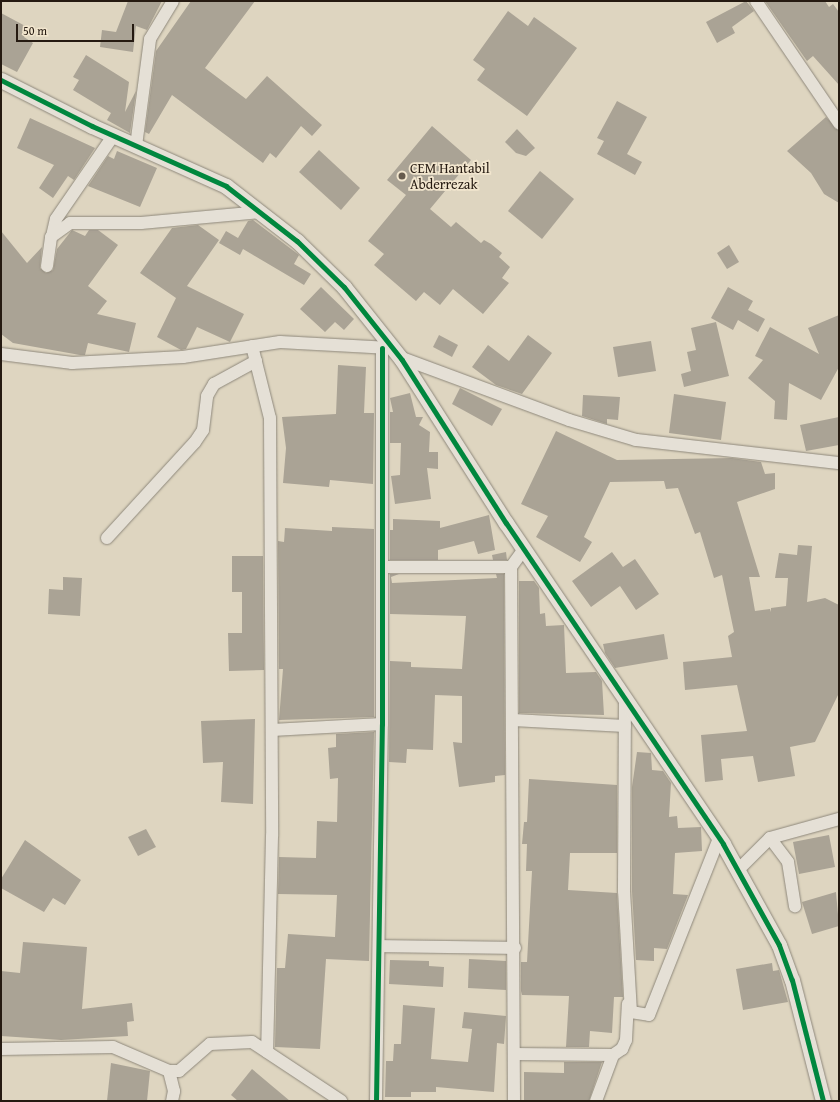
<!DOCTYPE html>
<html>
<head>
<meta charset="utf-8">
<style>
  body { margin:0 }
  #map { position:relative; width:840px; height:1102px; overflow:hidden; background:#ded5c0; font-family:"Gentium Book Plus",serif }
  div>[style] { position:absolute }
  .building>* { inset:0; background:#aaa395 }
  .roads { filter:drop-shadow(0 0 1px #8e887b) drop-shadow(0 0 1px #8e887b) }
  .minor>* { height:12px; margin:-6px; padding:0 6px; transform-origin:6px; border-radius:6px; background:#e5e0d6 }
  .tertiary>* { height:15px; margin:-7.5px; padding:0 7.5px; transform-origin:7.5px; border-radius:7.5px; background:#e5e0d6 }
  .cycleway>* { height:5px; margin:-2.5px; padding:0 2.5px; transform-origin:2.5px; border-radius:2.5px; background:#00873e }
  .dots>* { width:11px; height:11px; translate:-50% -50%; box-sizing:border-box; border:2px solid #f2e6ce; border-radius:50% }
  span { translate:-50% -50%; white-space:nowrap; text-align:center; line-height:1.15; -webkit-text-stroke:3.5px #f2e6ce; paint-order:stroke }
  .poi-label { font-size:14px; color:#251a11 }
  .left { translate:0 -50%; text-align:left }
  .frame { position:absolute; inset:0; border:2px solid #251a11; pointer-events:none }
  .scale { position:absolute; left:16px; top:24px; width:118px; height:18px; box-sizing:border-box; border:2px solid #251a11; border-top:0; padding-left:5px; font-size:12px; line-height:14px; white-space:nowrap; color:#251a11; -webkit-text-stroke:3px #f2e6ce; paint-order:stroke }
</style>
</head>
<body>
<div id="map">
  <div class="building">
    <div style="clip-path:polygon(128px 1px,162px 1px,147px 30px,136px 26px,133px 52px,100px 47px,102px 30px,116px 32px)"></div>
    <div style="clip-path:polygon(191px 1px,255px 1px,205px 68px,246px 99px,267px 76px,322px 125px,312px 136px,301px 126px,276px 158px,270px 153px,263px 163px,172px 95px,149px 134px,145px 132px,156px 51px)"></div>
    <div style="clip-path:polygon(746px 1px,754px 11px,732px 27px,735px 33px,717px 43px,706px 22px)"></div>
    <div style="clip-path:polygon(765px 1px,825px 1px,829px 7px,833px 4px,839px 12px,839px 85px,813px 56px,807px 61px)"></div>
    <div style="clip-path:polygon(508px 11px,528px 26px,534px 17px,577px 48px,527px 116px,477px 80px,485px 69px,473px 60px)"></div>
    <div style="clip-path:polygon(1px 13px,29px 28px,24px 37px,33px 43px,17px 72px,1px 64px)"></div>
    <div style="clip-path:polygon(86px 55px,129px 82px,125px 112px,136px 91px,130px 133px,107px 120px,111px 113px,73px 90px,79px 80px,73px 77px)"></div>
    <div style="clip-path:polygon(617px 101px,647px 117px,627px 154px,642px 162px,635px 175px,597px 154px,604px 141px,597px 138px)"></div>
    <div style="clip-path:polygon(826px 117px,839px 130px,839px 203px,824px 194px,811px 173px,787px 151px)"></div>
    <div style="clip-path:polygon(30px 118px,95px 148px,74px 180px,68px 176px,53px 198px,39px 188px,54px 165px,17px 148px)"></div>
    <div style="clip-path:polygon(432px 126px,471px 160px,430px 209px,451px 227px,456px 222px,481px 243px,484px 240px,491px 244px,502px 253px,499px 257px,510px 267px,502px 278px,509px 283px,483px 314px,453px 289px,440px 305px,424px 292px,416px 301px,374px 265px,384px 254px,368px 241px,406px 195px,387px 180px)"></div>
    <div style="clip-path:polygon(517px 129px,535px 148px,526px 156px,516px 153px,505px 142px)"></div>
    <div style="clip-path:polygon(319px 150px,360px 188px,341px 210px,299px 172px)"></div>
    <div style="clip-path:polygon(117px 151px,157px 168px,140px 207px,88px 186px,108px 156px,114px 159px)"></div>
    <div style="clip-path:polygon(540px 171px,574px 199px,542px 239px,508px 211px)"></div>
    <div style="clip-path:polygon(253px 220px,299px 255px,294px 264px,311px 274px,304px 285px,243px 249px,240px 255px,219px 243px,226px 231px,238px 238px,248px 221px)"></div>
    <div style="clip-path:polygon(198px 225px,219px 240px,187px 286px,244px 314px,230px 342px,197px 327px,186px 349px,181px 350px,157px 337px,176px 298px,140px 273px,172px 228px)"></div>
    <div style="clip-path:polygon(72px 230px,85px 236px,89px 230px,98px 230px,118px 245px,88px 286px,107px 301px,97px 314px,136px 323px,129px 352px,88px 343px,85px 355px,80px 355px,13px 343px,1px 334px,1px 231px,27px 263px,42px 247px,40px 268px,46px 273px,53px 270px,57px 249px)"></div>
    <div style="clip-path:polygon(729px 245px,739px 262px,727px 269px,717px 253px)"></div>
    <div style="clip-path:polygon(321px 287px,354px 319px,344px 330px,335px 322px,325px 332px,300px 309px)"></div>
    <div style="clip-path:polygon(728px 287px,753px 301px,748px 310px,765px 319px,758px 332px,738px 320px,733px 330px,711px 318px)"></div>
    <div style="clip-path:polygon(839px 315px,839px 367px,821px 400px,789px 383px,787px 420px,774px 419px,775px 401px,748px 378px,763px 360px,755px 356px,770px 327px,819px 354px,808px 328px)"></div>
    <div style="clip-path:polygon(716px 322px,729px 376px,684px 387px,681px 374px,691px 371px,687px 352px,696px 350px,691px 328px)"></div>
    <div style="clip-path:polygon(439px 335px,458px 345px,452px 357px,433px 347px)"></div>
    <div style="clip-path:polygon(528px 335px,552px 353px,522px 394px,496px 385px,472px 367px,488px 345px,509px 361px)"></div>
    <div style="clip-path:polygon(651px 341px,656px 371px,618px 377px,613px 347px)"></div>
    <div style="clip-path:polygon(338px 365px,366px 367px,364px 413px,374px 413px,373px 484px,330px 480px,329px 487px,283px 483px,286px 448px,282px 417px,336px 414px)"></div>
    <div style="clip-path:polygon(460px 388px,502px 409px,492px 426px,452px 404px)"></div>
    <div style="clip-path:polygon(410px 393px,416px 417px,423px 417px,419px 425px,430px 432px,429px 452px,438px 452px,438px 469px,427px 468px,431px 499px,395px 504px,391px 476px,400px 475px,401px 443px,390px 443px,390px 412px,393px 412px,390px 398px)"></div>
    <div style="clip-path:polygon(674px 394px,726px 402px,721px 440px,669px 433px)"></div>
    <div style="clip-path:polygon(583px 395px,620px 397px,618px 420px,607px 419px,607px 424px,582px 416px)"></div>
    <div style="clip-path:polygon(839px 417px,839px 445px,806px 451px,800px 425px)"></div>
    <div style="clip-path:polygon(556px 431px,617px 460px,732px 458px,761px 462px,765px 474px,775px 473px,775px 489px,737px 502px,760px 577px,749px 577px,755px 611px,770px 609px,771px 612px,771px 608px,786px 606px,788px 578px,775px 578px,779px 553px,797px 555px,798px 545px,812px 546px,807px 602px,825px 598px,839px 605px,839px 693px,815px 742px,790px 747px,795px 776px,758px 782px,753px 756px,721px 759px,723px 780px,705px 782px,701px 735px,747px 731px,737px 685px,685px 690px,683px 662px,732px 657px,728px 636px,734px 632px,722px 575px,714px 578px,700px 532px,695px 534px,678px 488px,666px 489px,664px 481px,610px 482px,584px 537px,592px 542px,580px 562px,536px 537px,548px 516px,521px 504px)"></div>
    <div style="clip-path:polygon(489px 515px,495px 550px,478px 554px,474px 541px,438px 550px,438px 560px,390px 560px,390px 530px,393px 530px,393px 519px,440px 521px,440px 528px)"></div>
    <div style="clip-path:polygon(332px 527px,374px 529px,374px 717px,279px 720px,283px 669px,279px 669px,278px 541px,284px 542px,285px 528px,332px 531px)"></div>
    <div style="clip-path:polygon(506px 552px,507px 560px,493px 560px,492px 555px)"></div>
    <div style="clip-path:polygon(612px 552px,623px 567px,635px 559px,659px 594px,636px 610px,620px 586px,591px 607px,572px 581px)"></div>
    <div style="clip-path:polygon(232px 556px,263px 556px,264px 670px,229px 671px,228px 633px,242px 633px,242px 592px,232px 592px)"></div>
    <div style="clip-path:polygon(390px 574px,399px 574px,391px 577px,392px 583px,497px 578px,496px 574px,504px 574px,505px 775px,495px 776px,495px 782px,459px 787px,453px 742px,462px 743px,462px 696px,435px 695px,433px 750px,407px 749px,406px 763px,389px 762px,390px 661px,411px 662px,411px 667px,462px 669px,466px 616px,390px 614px)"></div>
    <div style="clip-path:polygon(63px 577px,82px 578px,80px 616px,48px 614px,49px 589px,63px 590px)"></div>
    <div style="clip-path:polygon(519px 581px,534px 581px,539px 588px,540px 614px,545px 613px,546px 626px,564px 625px,566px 673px,596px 672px,602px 681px,604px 715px,519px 713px)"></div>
    <div style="clip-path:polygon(664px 634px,668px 659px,615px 668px,605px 653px,603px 644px)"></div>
    <div style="clip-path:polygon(255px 719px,253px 804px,221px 802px,223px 762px,203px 763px,201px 721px)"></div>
    <div style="clip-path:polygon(374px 732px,369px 961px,326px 959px,320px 1049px,275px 1047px,277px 968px,285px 968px,288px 934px,335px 937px,337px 895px,278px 894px,279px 857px,316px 858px,317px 821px,337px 822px,338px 778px,330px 779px,328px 748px,336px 747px,336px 734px)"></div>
    <div style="clip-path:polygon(637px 752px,651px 753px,652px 770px,663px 771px,671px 783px,669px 817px,677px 816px,678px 828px,701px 827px,702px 851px,675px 853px,673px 894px,688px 895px,667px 949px,654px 948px,654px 961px,636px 960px,632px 891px,632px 787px)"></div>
    <div style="clip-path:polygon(529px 779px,617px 785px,617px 853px,570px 853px,568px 890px,617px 893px,623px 997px,614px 997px,612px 1033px,590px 1031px,589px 1047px,566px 1047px,569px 996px,522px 995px,521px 991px,521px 962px,527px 962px,532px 871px,526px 871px,527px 844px,522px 844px,524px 822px,527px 822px)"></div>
    <div style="clip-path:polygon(146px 829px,156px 847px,138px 856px,128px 837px)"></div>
    <div style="clip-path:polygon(829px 835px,835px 867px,799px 874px,793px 842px)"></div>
    <div style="clip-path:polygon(25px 840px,81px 880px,65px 905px,53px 898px,44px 912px,1px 888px,1px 879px)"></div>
    <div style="clip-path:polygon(836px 892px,839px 926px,812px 934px,802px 902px)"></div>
    <div style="clip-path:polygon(23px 942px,87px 947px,82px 1009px,132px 1003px,134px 1021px,127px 1022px,128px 1036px,61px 1040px,1px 1036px,1px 971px,20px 973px)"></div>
    <div style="clip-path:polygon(469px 959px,506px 961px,506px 990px,468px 988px)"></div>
    <div style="clip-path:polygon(390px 960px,429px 961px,429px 966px,444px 967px,443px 987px,389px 984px)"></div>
    <div style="clip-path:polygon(772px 963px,773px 971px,779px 970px,788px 1002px,743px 1010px,736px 969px)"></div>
    <div style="clip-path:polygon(403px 1005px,435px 1008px,431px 1059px,468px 1062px,472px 1029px,462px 1028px,464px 1012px,506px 1016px,504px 1044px,497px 1043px,494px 1092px,436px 1087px,436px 1092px,411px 1092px,411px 1097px,385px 1097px,386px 1061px,393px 1061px,394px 1044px,401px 1044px)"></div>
    <div style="clip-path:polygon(564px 1062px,602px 1062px,589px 1101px,524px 1101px,524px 1072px,564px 1073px)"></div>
    <div style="clip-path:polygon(111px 1063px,150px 1071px,147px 1101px,107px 1101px)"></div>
    <div style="clip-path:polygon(252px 1069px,290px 1101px,238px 1101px,231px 1095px)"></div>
  </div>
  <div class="roads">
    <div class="minor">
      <div style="left:756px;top:1px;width:148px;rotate:55.8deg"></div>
      <div style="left:136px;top:146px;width:108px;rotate:-82.5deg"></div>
      <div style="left:150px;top:39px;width:44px;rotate:-58.8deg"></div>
      <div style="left:52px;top:236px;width:17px;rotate:-77deg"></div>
      <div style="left:56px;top:219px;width:101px;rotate:-55.5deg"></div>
      <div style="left:47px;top:266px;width:29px;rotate:-82deg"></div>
      <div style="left:51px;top:237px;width:24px;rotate:-36deg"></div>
      <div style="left:70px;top:223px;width:71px"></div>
      <div style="left:141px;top:223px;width:120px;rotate:-5.3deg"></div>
      <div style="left:252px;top:346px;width:74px;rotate:76deg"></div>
      <div style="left:270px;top:418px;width:418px;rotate:89.7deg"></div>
      <div style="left:272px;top:836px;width:216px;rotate:91.3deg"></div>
      <div style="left:1px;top:354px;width:72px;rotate:7.2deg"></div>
      <div style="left:72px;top:363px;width:111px;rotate:-3.1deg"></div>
      <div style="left:183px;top:357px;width:98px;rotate:-8.8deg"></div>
      <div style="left:280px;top:342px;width:110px;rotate:3.1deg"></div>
      <div style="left:399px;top:357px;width:181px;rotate:20.3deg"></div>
      <div style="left:569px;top:420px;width:70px;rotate:16.6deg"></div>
      <div style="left:636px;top:440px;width:204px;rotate:6.5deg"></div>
      <div style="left:107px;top:538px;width:130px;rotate:-47.5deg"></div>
      <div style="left:195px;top:442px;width:14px;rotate:-56deg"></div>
      <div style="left:203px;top:430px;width:34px;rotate:-83deg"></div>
      <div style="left:207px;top:396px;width:14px;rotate:-60deg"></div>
      <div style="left:214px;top:384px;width:48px;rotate:-28.7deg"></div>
      <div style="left:382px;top:567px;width:129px"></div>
      <div style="left:625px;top:697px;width:194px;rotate:90.3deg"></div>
      <div style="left:624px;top:891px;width:121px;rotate:86.7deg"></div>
      <div style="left:631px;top:1012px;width:18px;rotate:9deg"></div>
      <div style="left:649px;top:1015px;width:190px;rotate:-68.4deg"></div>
      <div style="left:513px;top:720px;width:112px;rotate:3.1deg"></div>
      <div style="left:272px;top:730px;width:110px;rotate:-3.1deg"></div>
      <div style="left:770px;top:838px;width:30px;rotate:53deg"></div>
      <div style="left:788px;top:862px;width:45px;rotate:81deg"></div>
      <div style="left:738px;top:870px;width:45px;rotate:-45deg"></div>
      <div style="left:770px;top:838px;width:72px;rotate:-15.4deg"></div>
      <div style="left:379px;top:946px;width:136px;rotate:0.8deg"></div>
      <div style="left:1px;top:1049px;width:112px;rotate:-1deg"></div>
      <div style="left:113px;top:1047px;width:61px;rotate:23.2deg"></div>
      <div style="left:169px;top:1071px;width:10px"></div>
      <div style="left:179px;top:1071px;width:41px;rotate:-41.1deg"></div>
      <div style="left:210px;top:1044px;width:42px;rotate:-2.7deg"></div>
      <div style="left:252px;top:1042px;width:107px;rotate:33.5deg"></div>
      <div style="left:514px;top:1054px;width:99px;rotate:0.6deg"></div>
      <div style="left:613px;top:1055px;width:11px;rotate:-34deg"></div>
      <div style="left:622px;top:1049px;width:10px;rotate:-66deg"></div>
      <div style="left:626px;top:1040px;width:36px;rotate:-87deg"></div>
      <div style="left:169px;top:1071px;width:21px;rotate:76deg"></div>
      <div style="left:174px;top:1091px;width:10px;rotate:101deg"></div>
      <div style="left:376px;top:1101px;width:377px;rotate:-89.1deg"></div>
      <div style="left:382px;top:724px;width:376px;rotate:-90deg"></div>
      <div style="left:514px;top:1101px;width:534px;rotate:-90.32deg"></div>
      <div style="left:511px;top:567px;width:22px;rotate:-54deg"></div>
      <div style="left:596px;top:1101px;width:49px;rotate:-69.7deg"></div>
    </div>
    <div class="tertiary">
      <div style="left:1px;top:80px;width:102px;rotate:26.8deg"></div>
      <div style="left:92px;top:126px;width:147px;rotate:24.1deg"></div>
      <div style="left:226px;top:186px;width:90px;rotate:37.8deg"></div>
      <div style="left:297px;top:241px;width:66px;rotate:44.4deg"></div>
      <div style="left:344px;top:287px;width:93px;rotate:51.5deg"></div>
      <div style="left:402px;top:360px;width:193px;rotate:57.5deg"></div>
      <div style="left:506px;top:523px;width:387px;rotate:55.9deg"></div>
      <div style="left:723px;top:844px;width:115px;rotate:61deg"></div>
      <div style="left:779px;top:945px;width:37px;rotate:70deg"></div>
      <div style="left:792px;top:980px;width:125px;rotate:75.6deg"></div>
    </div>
  </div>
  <div class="cycleway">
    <div style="left:1px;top:80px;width:102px;rotate:26.8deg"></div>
    <div style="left:92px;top:126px;width:147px;rotate:24.1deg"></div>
    <div style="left:226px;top:186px;width:90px;rotate:37.8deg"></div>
    <div style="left:297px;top:241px;width:66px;rotate:44.4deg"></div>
    <div style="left:344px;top:287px;width:93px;rotate:51.5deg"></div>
    <div style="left:402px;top:360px;width:193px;rotate:57.5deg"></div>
    <div style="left:506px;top:523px;width:387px;rotate:55.9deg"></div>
    <div style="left:723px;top:844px;width:115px;rotate:61deg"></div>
    <div style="left:779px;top:945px;width:37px;rotate:70deg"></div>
    <div style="left:792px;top:980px;width:125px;rotate:75.6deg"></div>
    <div style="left:376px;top:1101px;width:377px;rotate:-89.1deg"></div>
    <div style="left:382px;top:724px;width:376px;rotate:-90deg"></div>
  </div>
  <div class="dots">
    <div style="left:402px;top:176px;background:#665b4e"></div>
  </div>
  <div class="poi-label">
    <span class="left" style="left:410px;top:176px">CEM Hantabil<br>Abderrezak</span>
  </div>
  <div class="frame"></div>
  <div class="scale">50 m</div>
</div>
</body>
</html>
